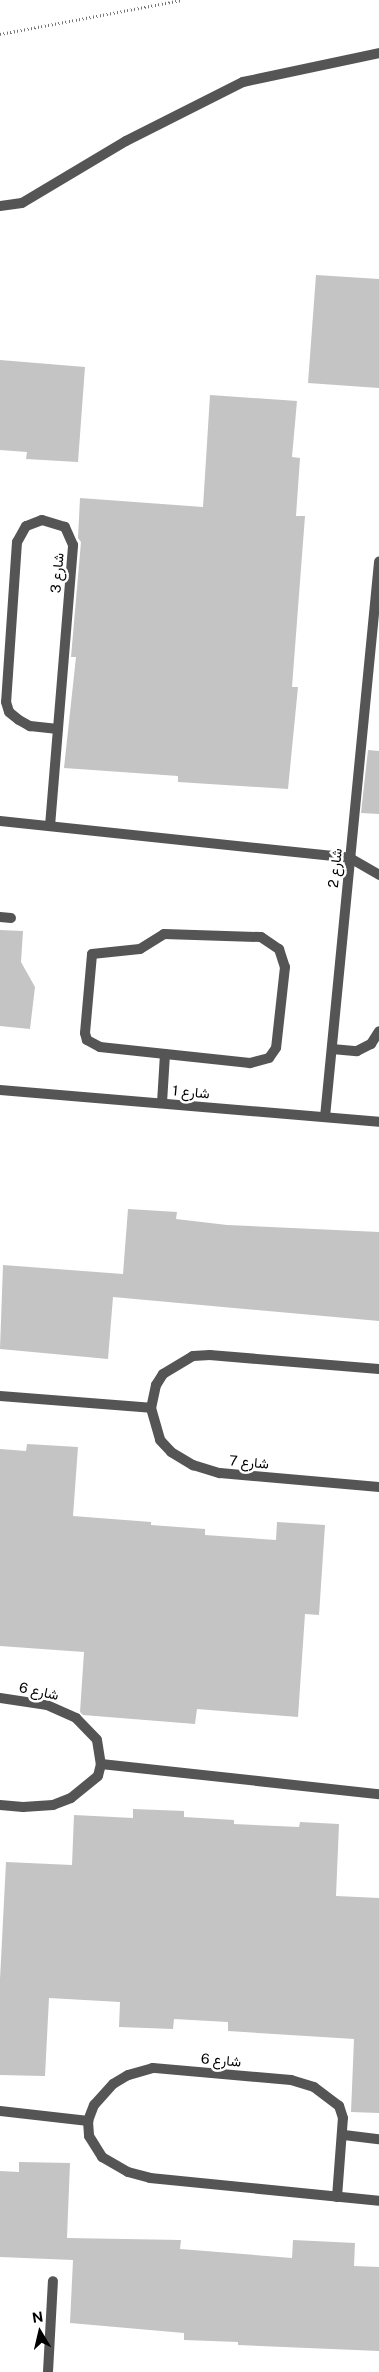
<!DOCTYPE html>
<html>
<head>
<meta charset="utf-8">
<style>
  body { margin:0 }
  #map { position:relative; width:379px; height:2372px; overflow:hidden; background:#fff; font-family:"Public Sans",Vazirmatn,sans-serif }
  div>[style] { position:absolute }
  .building>* { inset:0; background:#c4c4c4 }
  .path>* { height:3px; margin-top:-1.5px; transform-origin:0; background:repeating-linear-gradient(90deg,#777 0 1px,transparent 0 3.5px) }
  .service>* { height:10px; margin:-5px; padding:0 5px; transform-origin:5px; border-radius:5px; background:#555 }
  .minor>* { height:10px; margin:-5px; padding:0 5px; transform-origin:5px; border-radius:5px; background:#555 }
  span { translate:-50% -50%; white-space:nowrap; text-align:center; line-height:1.15; -webkit-text-stroke:5px #fff; paint-order:stroke }
  .street-label { font-size:14px; color:#000 }
  .north { position:absolute; left:15px; top:2307px; width:50px; height:50px; -webkit-text-stroke:4px #fff; paint-order:stroke; rotate:351deg; font-size:14px; font-weight:700; line-height:20px; text-align:center; color:#000 }
  .north::after { content:''; display:block; margin:auto; width:18px; height:22px; background:#000; clip-path:polygon(50% 0,100% 100%,50% 72%,0 100%) }
</style>
</head>
<body>
<div id="map">
  <div class="building">
    <div style="clip-path:polygon(316px 275px,379px 279px,379px 388px,308px 383px)"></div>
    <div style="clip-path:polygon(0 360px,85px 367px,78px 462px,26px 459px,27px 452px,0 450px)"></div>
    <div style="clip-path:polygon(210px 395px,297px 401px,292px 457px,300px 458px,296px 516px,305px 516px,292px 687px,298px 687px,288px 789px,178px 782px,178px 776px,64px 768px,76px 657px,71px 657px,81px 542px,78px 538px,80px 498px,203px 507px)"></div>
    <div style="clip-path:polygon(368px 750px,379px 751px,379px 814px,361px 813px)"></div>
    <div style="clip-path:polygon(0 930px,23px 931px,21px 962px,35px 987px,30px 1029px,0 1026px)"></div>
    <div style="clip-path:polygon(128px 1209px,177px 1212px,176px 1219px,227px 1225px,379px 1232px,379px 1321px,113px 1297px,108px 1359px,0 1349px,3px 1265px,123px 1274px)"></div>
    <div style="clip-path:polygon(27px 1444px,78px 1447px,73px 1516px,151px 1522px,151px 1525px,205px 1529px,205px 1535px,276px 1540px,277px 1522px,325px 1525px,319px 1615px,305px 1614px,298px 1717px,197px 1709px,195px 1724px,83px 1715px,80px 1712px,84px 1652px,0 1646px,0 1449px,26px 1451px)"></div>
    <div style="clip-path:polygon(133px 1809px,184px 1811px,184px 1817px,234px 1820px,234px 1824px,299px 1827px,300px 1822px,339px 1824px,336px 1896px,379px 1898px,379px 2113px,351px 2112px,354px 2039px,228px 2031px,228px 2022px,174px 2019px,173px 2029px,119px 2027px,120px 2002px,49px 1998px,45px 2076px,0 2075px,0 1979px,6px 1862px,72px 1865px,74px 1815px,133px 1818px)"></div>
    <div style="clip-path:polygon(19px 2162px,70px 2163px,67px 2238px,181px 2240px,180px 2249px,292px 2258px,293px 2240px,355px 2243px,354px 2266px,379px 2267px,379px 2351px,238px 2345px,238px 2342px,184px 2340px,184px 2333px,70px 2323px,73px 2260px,0 2257px,0 2171px,19px 2172px)"></div>
  </div>
  <div class="path">
    <div style="left:0;top:34px;width:185px;rotate:-10.6deg"></div>
  </div>
  <div class="service">
    <div style="left:350px;top:858px;width:34px;rotate:30deg"></div>
    <div style="left:0;top:917px;width:11px;rotate:5deg"></div>
    <div style="left:164px;top:934px;width:97px;rotate:1.8deg"></div>
    <div style="left:261px;top:937px;width:22px;rotate:34deg"></div>
    <div style="left:279px;top:949px;width:19px;rotate:72deg"></div>
    <div style="left:285px;top:967px;width:81px;rotate:96.3deg"></div>
    <div style="left:276px;top:1048px;width:12px;rotate:125deg"></div>
    <div style="left:269px;top:1058px;width:20px;rotate:165deg"></div>
    <div style="left:250px;top:1063px;width:151px;rotate:-173.9deg"></div>
    <div style="left:100px;top:1047px;width:15px;rotate:-152deg"></div>
    <div style="left:87px;top:1040px;width:7px;rotate:-106deg"></div>
    <div style="left:85px;top:1033px;width:79px;rotate:-84.9deg"></div>
    <div style="left:92px;top:954px;width:48px;rotate:-5.9deg"></div>
    <div style="left:140px;top:949px;width:28px;rotate:-32deg"></div>
    <div style="left:332px;top:1049px;width:25px;rotate:5deg"></div>
    <div style="left:357px;top:1051px;width:16px;rotate:-27deg"></div>
    <div style="left:371px;top:1044px;width:15px;rotate:-58deg"></div>
    <div style="left:162px;top:1103px;width:49px;rotate:-86.5deg"></div>
    <div style="left:48px;top:2372px;width:91px;rotate:-86.9deg"></div>
  </div>
  <div class="minor">
    <div style="left:0;top:206px;width:22px;rotate:-8deg"></div>
    <div style="left:22px;top:203px;width:121px;rotate:-30.8deg"></div>
    <div style="left:126px;top:141px;width:131px;rotate:-26.8deg"></div>
    <div style="left:243px;top:82px;width:139px;rotate:-12deg"></div>
    <div style="left:0;top:821px;width:352px;rotate:6deg"></div>
    <div style="left:50px;top:826px;width:282px;rotate:-85.3deg"></div>
    <div style="left:73px;top:545px;width:20px;rotate:-114deg"></div>
    <div style="left:65px;top:527px;width:24px;rotate:-163deg"></div>
    <div style="left:42px;top:520px;width:17px;rotate:159deg"></div>
    <div style="left:26px;top:526px;width:18px;rotate:119deg"></div>
    <div style="left:17px;top:542px;width:160px;rotate:93.9deg"></div>
    <div style="left:6px;top:702px;width:10px;rotate:73deg"></div>
    <div style="left:9px;top:712px;width:13px;rotate:39deg"></div>
    <div style="left:19px;top:720px;width:13px;rotate:29deg"></div>
    <div style="left:30px;top:726px;width:28px;rotate:6deg"></div>
    <div style="left:0;top:1090px;width:380px;rotate:4.8deg"></div>
    <div style="left:325px;top:1117px;width:558px;rotate:-84.44deg"></div>
    <div style="left:379px;top:1369px;width:170px;rotate:-175.3deg"></div>
    <div style="left:210px;top:1355px;width:17px;rotate:177deg"></div>
    <div style="left:193px;top:1356px;width:35px;rotate:149deg"></div>
    <div style="left:163px;top:1374px;width:13px;rotate:122deg"></div>
    <div style="left:156px;top:1385px;width:24px;rotate:102deg"></div>
    <div style="left:151px;top:1408px;width:33px;rotate:74deg"></div>
    <div style="left:160px;top:1440px;width:16px;rotate:47deg"></div>
    <div style="left:171px;top:1452px;width:26px;rotate:31deg"></div>
    <div style="left:193px;top:1465px;width:28px;rotate:17deg"></div>
    <div style="left:220px;top:1473px;width:160px;rotate:5deg"></div>
    <div style="left:0;top:1396px;width:151px;rotate:4.5deg"></div>
    <div style="left:0;top:1698px;width:48px;rotate:8.5deg"></div>
    <div style="left:47px;top:1705px;width:32px;rotate:24deg"></div>
    <div style="left:76px;top:1718px;width:30px;rotate:46deg"></div>
    <div style="left:97px;top:1740px;width:24px;rotate:81deg"></div>
    <div style="left:101px;top:1764px;width:12px;rotate:104deg"></div>
    <div style="left:98px;top:1776px;width:35px;rotate:141deg"></div>
    <div style="left:71px;top:1798px;width:19px;rotate:159deg"></div>
    <div style="left:53px;top:1805px;width:30px;rotate:176deg"></div>
    <div style="left:23px;top:1807px;width:23px;rotate:-175deg"></div>
    <div style="left:101px;top:1764px;width:280px;rotate:6.2deg"></div>
    <div style="left:0;top:2111px;width:89px;rotate:6.5deg"></div>
    <div style="left:344px;top:2135px;width:35px;rotate:7deg"></div>
    <div style="left:337px;top:2197px;width:79px;rotate:-85.7deg"></div>
    <div style="left:343px;top:2118px;width:13px;rotate:-108deg"></div>
    <div style="left:339px;top:2106px;width:31px;rotate:-143deg"></div>
    <div style="left:314px;top:2087px;width:24px;rotate:-163deg"></div>
    <div style="left:291px;top:2080px;width:139px;rotate:-175deg"></div>
    <div style="left:153px;top:2068px;width:26px;rotate:164deg"></div>
    <div style="left:128px;top:2075px;width:17px;rotate:149deg"></div>
    <div style="left:113px;top:2084px;width:28px;rotate:132deg"></div>
    <div style="left:94px;top:2105px;width:17px;rotate:111deg"></div>
    <div style="left:88px;top:2121px;width:15px;rotate:86deg"></div>
    <div style="left:89px;top:2136px;width:25px;rotate:58deg"></div>
    <div style="left:102px;top:2157px;width:30px;rotate:30deg"></div>
    <div style="left:128px;top:2172px;width:23px;rotate:15deg"></div>
    <div style="left:150px;top:2178px;width:230px;rotate:5.7deg"></div>
  </div>
  <div class="street-label">
    <span style="left:57px;top:573px;rotate:-85deg">شارع 3</span>
    <span style="left:335px;top:868px;rotate:-84deg">شارع 2</span>
    <span style="left:191px;top:1092px;rotate:5deg">شارع 1</span>
    <span style="left:249px;top:1462px;rotate:5deg">شارع 7</span>
    <span style="left:39px;top:1691px;rotate:12deg">شارع 6</span>
    <span style="left:221px;top:2060px;rotate:5deg">شارع 6</span>
  </div>
  <div class="north">N</div>
</div>
</body>
</html>
